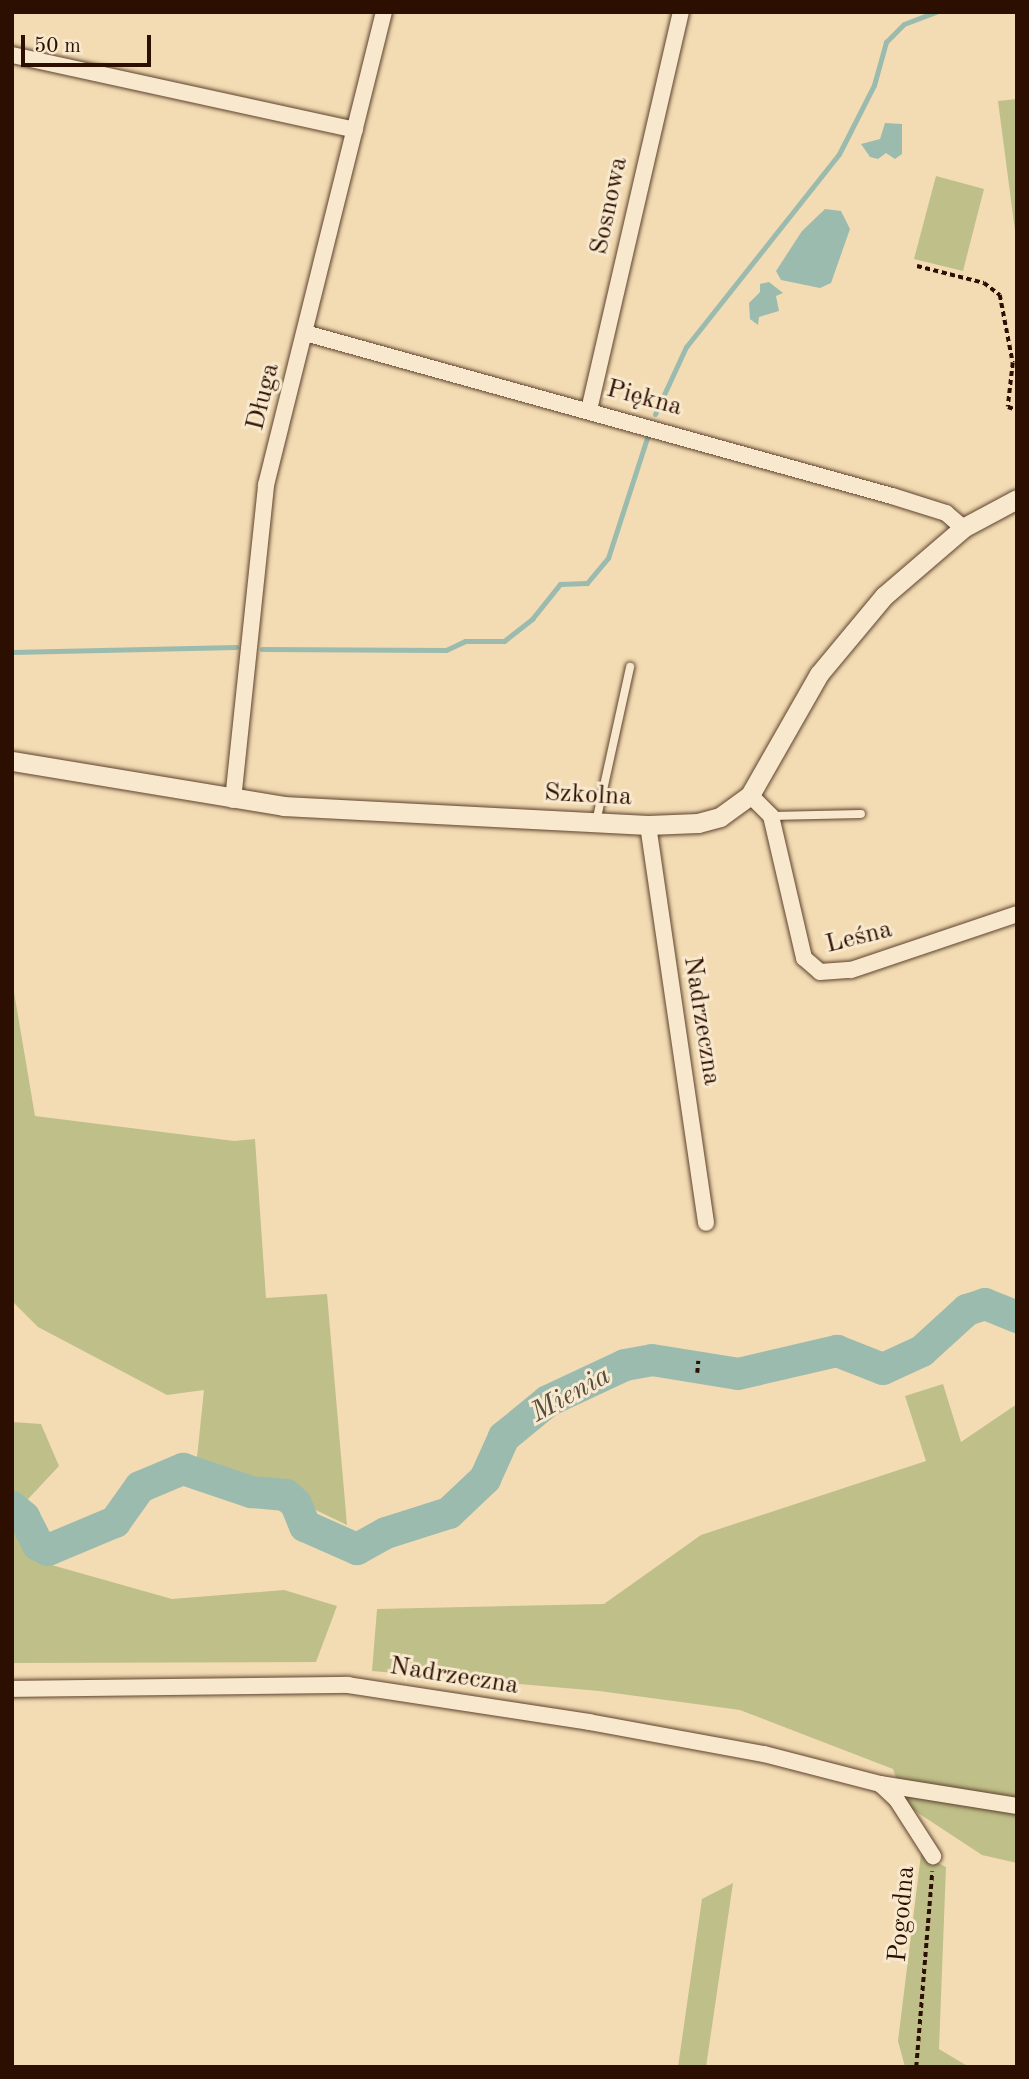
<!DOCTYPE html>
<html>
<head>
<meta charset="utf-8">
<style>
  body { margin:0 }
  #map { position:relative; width:1029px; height:2079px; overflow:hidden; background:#f3dcb3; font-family:"Old Standard TT",serif }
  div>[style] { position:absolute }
  .green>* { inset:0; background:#bfbf89 }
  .water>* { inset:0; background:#9bbbaf }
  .stream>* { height:5px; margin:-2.5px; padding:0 2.5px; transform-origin:2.5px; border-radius:2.5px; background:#9bbbaf }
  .river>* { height:32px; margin:-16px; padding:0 16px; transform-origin:16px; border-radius:16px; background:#9bbbaf }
  .path>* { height:3.5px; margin-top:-1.75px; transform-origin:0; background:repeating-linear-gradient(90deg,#2d0f01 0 5px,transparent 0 8.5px) }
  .roads { filter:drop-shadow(0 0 2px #5e422e) drop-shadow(0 0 2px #5e422e) }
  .service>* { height:8px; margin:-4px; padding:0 4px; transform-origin:4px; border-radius:4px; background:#f7e8ce }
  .minor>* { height:16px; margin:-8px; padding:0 8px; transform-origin:8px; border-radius:8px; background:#f7e8ce }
  .tertiary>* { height:19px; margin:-9.5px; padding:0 9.5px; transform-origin:9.5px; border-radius:9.5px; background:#f7e8ce }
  span { translate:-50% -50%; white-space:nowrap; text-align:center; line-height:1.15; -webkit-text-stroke:6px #f7e8ce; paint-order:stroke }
  .street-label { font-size:26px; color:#2d0f01 }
  .water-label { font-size:28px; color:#544b3e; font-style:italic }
  .frame { position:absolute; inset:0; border:14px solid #2d0f01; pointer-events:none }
  .scale { position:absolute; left:21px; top:35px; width:130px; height:32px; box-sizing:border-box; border:4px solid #2d0f01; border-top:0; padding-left:9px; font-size:21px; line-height:24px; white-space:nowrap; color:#2d0f01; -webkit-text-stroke:5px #f7e8ce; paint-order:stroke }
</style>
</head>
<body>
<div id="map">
  <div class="green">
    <div style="clip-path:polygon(1017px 99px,1017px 246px,998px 101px)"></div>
    <div style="clip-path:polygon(936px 176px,984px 189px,963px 271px,914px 259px)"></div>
    <div style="clip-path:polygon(12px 980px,35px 1116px,234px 1141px,255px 1139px,266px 1298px,327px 1294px,347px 1525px,301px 1503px,291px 1491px,196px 1467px,204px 1390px,167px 1395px,38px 1327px,12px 1301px)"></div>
    <div style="clip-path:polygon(943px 1384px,961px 1442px,1017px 1404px,1017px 1863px,982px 1855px,906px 1805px,893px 1769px,740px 1710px,599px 1691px,372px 1671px,377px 1609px,604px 1604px,701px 1535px,926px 1461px,905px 1396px)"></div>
    <div style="clip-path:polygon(12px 1422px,41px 1424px,59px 1466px,15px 1513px,41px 1562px,172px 1599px,284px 1590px,337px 1606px,316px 1662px,12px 1663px)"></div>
    <div style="clip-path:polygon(921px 1854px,946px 1867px,939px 2049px,969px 2067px,905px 2067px,898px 2041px)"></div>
    <div style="clip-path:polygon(733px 1883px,706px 2067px,678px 2067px,702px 1899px)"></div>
  </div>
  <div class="water">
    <div style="clip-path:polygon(885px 123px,902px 124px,902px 154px,895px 159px,886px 153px,878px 159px,870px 157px,861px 144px,880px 139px)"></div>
    <div style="clip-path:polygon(825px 209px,841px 211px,850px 229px,831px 283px,820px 288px,781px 280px,776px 271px,802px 231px)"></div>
    <div style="clip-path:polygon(769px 282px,783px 293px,776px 296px,779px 311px,759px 317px,758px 325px,750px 319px,749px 303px,760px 292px,760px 284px)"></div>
  </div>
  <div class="stream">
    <div style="left:655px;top:414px;width:74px;rotate:-65.2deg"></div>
    <div style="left:686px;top:347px;width:246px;rotate:-51.6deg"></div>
    <div style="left:839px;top:154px;width:77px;rotate:-63.1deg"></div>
    <div style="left:874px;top:85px;width:45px;rotate:-74.4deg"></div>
    <div style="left:886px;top:42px;width:25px;rotate:-45deg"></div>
    <div style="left:904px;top:24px;width:34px;rotate:-21deg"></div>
    <div style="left:262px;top:649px;width:184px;rotate:0.3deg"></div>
    <div style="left:446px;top:650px;width:21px;rotate:-25deg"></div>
    <div style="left:465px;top:641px;width:39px"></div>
    <div style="left:504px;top:641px;width:36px;rotate:-38deg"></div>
    <div style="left:532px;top:619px;width:45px;rotate:-51.3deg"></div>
    <div style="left:560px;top:584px;width:27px;rotate:-2deg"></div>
    <div style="left:587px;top:583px;width:33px;rotate:-50deg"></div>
    <div style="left:608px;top:558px;width:129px;rotate:-72deg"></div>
    <div style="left:12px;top:652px;width:224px;rotate:-1.3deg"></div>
  </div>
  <div class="river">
    <div style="left:12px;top:1507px;width:16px;rotate:40deg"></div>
    <div style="left:24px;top:1517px;width:31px;rotate:63deg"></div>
    <div style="left:38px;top:1545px;width:11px;rotate:27deg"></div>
    <div style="left:48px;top:1550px;width:73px;rotate:-22.7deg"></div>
    <div style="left:115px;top:1522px;width:43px;rotate:-54.5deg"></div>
    <div style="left:140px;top:1487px;width:47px;rotate:-22.7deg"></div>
    <div style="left:183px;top:1469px;width:72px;rotate:18.7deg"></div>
    <div style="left:251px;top:1492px;width:35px;rotate:5deg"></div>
    <div style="left:286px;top:1495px;width:13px;rotate:42deg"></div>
    <div style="left:296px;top:1504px;width:24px;rotate:68deg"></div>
    <div style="left:305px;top:1526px;width:57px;rotate:23.9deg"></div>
    <div style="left:357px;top:1549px;width:33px;rotate:-29deg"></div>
    <div style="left:386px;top:1533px;width:66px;rotate:-17.6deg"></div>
    <div style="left:449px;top:1513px;width:50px;rotate:-43.4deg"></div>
    <div style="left:485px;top:1479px;width:46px;rotate:-65.7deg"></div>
    <div style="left:504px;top:1437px;width:57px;rotate:-39.3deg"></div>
    <div style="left:548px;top:1401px;width:85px;rotate:-25.1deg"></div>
    <div style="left:625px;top:1365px;width:27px;rotate:-10deg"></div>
    <div style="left:652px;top:1360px;width:87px;rotate:9.2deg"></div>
    <div style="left:738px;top:1374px;width:102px;rotate:-13.1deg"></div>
    <div style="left:837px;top:1351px;width:49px;rotate:21.4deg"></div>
    <div style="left:883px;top:1369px;width:43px;rotate:-24.8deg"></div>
    <div style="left:922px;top:1351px;width:61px;rotate:-42.3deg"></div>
    <div style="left:967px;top:1310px;width:19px;rotate:-18deg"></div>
    <div style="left:985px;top:1304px;width:35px;rotate:22deg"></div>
  </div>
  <div class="path">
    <div style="left:917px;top:266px;width:69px;rotate:14.2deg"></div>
    <div style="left:984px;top:283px;width:20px;rotate:37deg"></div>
    <div style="left:1000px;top:295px;width:69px;rotate:79.2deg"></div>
    <div style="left:1013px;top:363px;width:44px;rotate:96.5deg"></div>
    <div style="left:1008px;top:407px;width:9px;rotate:18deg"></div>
    <div style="left:697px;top:1373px;width:12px;rotate:-85deg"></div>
    <div style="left:916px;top:2067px;width:196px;rotate:-85.3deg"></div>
  </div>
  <div class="roads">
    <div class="service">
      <div style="left:771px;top:816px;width:90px;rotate:-1.3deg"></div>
      <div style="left:596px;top:822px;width:159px;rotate:-77.6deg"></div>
    </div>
    <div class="minor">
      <div style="left:12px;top:55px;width:351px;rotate:12.3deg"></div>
      <div style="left:305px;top:333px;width:609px;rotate:15.52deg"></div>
      <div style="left:892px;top:496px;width:57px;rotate:17.5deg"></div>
      <div style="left:946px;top:513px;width:23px;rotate:41deg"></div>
      <div style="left:589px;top:410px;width:408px;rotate:-77deg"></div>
      <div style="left:750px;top:795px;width:30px;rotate:45deg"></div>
      <div style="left:771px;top:816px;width:146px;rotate:76.9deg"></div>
      <div style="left:804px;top:958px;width:21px;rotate:41deg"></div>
      <div style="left:820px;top:972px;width:31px;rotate:-4deg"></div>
      <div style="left:851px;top:970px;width:175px;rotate:-18.6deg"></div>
      <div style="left:233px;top:800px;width:317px;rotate:-84deg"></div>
      <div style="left:266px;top:485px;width:487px;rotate:-76deg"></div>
      <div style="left:648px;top:825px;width:402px;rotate:81.7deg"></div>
      <div style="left:12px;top:1689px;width:336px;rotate:-0.7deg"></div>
      <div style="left:348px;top:1685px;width:244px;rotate:8.7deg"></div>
      <div style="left:589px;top:1722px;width:178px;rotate:10.4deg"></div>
      <div style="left:764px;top:1754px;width:120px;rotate:14.5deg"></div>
      <div style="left:880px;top:1784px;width:139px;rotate:9.1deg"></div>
      <div style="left:880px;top:1784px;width:23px;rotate:43deg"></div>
      <div style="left:897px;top:1800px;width:67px;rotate:57.3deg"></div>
    </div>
    <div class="tertiary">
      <div style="left:12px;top:761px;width:275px;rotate:9.4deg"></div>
      <div style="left:283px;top:806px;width:365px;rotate:3deg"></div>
      <div style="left:648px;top:825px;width:50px;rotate:-2.3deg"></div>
      <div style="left:698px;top:823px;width:23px;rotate:-15deg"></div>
      <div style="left:720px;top:817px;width:37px;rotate:-36deg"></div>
      <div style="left:750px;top:795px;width:139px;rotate:-60.3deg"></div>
      <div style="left:819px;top:674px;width:102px;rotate:-50.2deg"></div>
      <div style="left:884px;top:596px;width:104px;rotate:-40.7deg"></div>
      <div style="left:963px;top:528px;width:61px;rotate:-28.2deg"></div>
    </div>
  </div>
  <div class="street-label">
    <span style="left:610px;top:206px;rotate:-78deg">Sosnowa</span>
    <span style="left:264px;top:397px;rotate:-76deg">Długa</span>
    <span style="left:644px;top:399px;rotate:15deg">Piękna</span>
    <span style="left:588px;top:796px;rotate:3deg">Szkolna</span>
    <span style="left:859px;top:938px;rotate:-14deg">Leśna</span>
    <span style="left:701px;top:1021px;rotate:81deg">Nadrzeczna</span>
    <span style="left:454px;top:1677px;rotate:9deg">Nadrzeczna</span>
    <span style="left:903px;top:1914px;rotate:-85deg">Pogodna</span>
  </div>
  <div class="water-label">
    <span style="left:571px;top:1395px;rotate:-29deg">Mienia</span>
  </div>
  <div class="frame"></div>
  <div class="scale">50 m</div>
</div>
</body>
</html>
